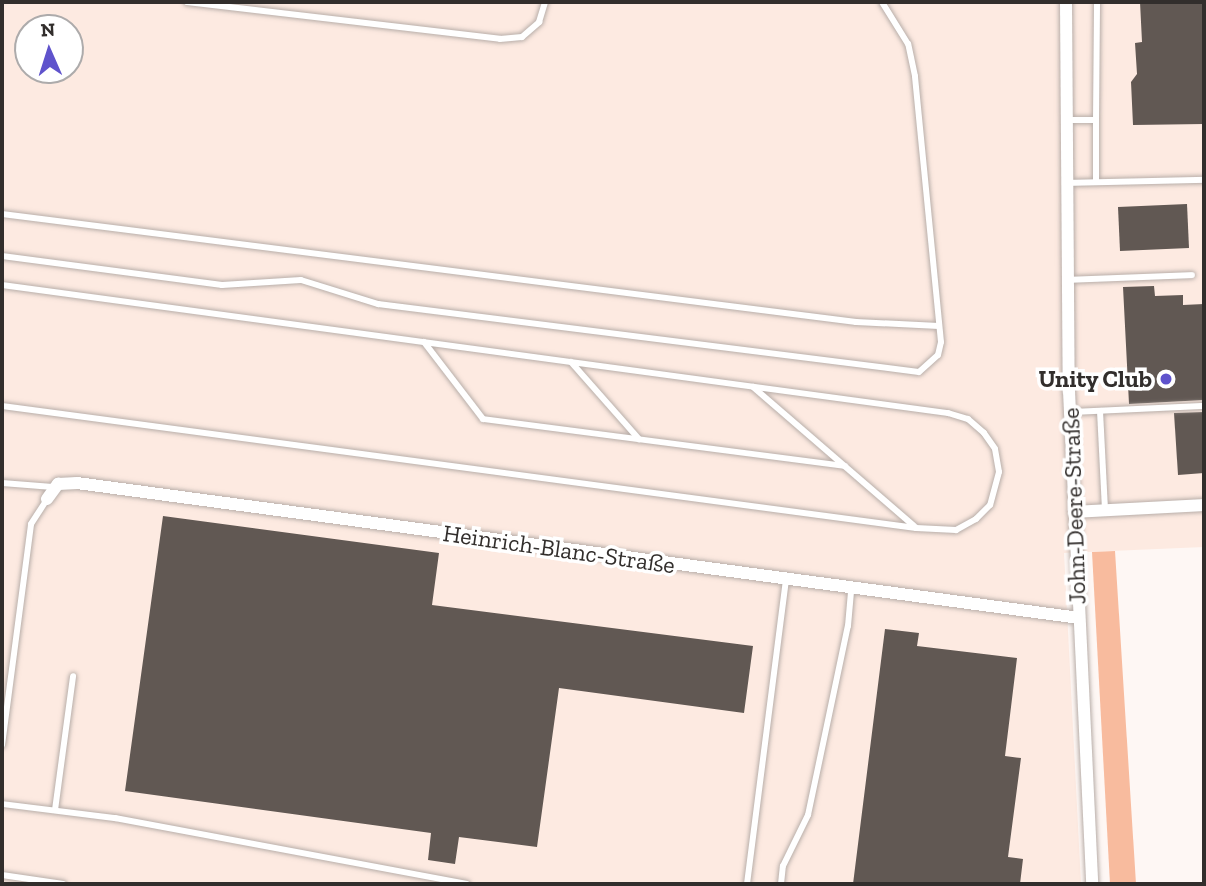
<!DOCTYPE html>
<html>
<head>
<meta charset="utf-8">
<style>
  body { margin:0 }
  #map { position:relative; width:1206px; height:886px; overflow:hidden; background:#fef7f4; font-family:"Zilla Slab",serif }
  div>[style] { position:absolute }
  .built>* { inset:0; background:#fdeae1 }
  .green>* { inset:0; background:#f8bb9e }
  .building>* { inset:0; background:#615853 }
  .roads { filter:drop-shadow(0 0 2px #b8aea9) drop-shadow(0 0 2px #b8aea9) }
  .service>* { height:6px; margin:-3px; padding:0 3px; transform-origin:3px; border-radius:3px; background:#fff }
  .minor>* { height:12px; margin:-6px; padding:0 6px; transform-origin:6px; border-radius:6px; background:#fff }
  .dots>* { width:19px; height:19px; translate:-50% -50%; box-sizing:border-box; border:4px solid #fff; border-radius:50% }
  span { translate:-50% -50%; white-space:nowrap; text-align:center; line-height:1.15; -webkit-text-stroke:7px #fff; paint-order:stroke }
  .poi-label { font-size:24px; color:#322e2c; font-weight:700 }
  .right { translate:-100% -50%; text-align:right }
  .street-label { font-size:24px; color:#322e2c }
  .frame { position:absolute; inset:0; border:4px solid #322e2c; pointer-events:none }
  .north { position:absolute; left:14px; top:14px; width:70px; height:70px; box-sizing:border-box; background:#fff; border:2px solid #adabab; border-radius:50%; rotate:357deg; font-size:19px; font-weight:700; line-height:28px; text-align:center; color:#322e2c }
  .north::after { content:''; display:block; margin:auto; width:24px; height:32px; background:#5f53cc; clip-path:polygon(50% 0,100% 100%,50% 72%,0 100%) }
</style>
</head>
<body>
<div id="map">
  <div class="built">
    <div style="clip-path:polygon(evenodd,2px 2px,1204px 2px,1204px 547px,1064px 553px,1081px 884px,2px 884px,2px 2px,28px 28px,70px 28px,70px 70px,28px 70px,28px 28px)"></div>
  </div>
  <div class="green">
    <div style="clip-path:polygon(1115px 551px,1136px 884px,1110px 884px,1092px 552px)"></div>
  </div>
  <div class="building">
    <div style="clip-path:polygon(1140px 2px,1204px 2px,1204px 124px,1133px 125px,1131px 82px,1137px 74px,1135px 43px,1142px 42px)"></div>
    <div style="clip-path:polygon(1187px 204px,1189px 248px,1120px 251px,1118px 207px)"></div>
    <div style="clip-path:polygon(1154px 286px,1155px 296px,1183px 295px,1183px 305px,1204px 304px,1204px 400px,1129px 404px,1123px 287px)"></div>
    <div style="clip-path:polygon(1204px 412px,1204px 473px,1178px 475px,1174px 413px)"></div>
    <div style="clip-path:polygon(163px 516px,439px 553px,432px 605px,753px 646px,744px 713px,559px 688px,537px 847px,459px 837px,455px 864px,428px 860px,431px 833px,125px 791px)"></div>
    <div style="clip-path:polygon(885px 629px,919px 633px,917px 646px,1017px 658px,1005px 756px,1021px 758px,1008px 857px,1023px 859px,1020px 884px,853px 884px)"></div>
  </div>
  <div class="roads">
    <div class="service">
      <div style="left:187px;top:2px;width:315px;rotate:6.7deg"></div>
      <div style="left:500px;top:39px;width:22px;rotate:-5deg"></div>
      <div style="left:522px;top:37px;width:23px;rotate:-41deg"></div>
      <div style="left:539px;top:22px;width:21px;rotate:-73deg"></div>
      <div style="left:1068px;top:120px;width:28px"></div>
      <div style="left:1096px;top:120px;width:62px;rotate:90deg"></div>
      <div style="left:1096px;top:120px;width:118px;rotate:-89.5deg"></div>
      <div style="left:1067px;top:183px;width:137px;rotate:-1.3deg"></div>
      <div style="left:2px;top:214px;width:861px;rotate:7.21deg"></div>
      <div style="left:856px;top:322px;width:83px;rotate:2.8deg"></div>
      <div style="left:2px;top:256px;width:222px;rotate:7.5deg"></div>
      <div style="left:222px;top:285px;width:79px;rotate:-3.6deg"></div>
      <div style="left:301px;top:280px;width:81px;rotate:17.3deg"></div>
      <div style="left:378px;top:304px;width:545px;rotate:7.16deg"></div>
      <div style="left:919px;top:372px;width:25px;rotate:-42deg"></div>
      <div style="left:938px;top:355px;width:13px;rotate:-77deg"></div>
      <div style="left:941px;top:342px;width:267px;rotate:-95.6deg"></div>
      <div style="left:915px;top:76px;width:33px;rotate:-102deg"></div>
      <div style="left:908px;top:44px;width:49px;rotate:-121.8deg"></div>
      <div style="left:1068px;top:280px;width:124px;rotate:-2.3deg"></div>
      <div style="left:2px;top:285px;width:955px;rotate:7.71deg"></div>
      <div style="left:948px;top:413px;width:21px;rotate:17deg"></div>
      <div style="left:968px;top:419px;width:21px;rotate:41deg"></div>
      <div style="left:984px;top:433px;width:19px;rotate:55deg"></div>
      <div style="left:995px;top:449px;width:23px;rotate:80deg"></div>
      <div style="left:999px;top:472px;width:34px;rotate:105deg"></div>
      <div style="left:990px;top:505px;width:20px;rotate:135deg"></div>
      <div style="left:976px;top:519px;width:23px;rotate:151deg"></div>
      <div style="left:956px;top:530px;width:40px;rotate:-177.1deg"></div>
      <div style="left:916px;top:528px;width:922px;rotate:-172.4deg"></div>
      <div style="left:424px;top:342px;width:97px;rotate:52.5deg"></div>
      <div style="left:483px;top:419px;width:365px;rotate:7.4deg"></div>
      <div style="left:571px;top:362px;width:103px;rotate:48.6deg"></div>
      <div style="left:753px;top:387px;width:213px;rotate:40.8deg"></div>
      <div style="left:1100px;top:411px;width:99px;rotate:87.1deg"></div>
      <div style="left:1070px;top:412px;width:134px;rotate:-2.6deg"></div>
      <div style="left:2px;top:483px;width:51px;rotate:4.5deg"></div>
      <div style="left:2px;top:745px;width:223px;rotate:-82.5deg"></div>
      <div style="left:31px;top:524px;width:30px;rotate:-57deg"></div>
      <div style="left:2px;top:804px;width:114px;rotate:7.1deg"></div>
      <div style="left:115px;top:818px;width:358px;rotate:10.6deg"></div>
      <div style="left:55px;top:810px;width:135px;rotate:-82.3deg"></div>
      <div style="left:2px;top:875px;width:62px;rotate:8.4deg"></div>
      <div style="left:747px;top:884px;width:306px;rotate:-82.7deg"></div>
      <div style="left:781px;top:884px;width:18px;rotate:-84deg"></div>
      <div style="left:783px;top:866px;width:57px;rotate:-63.9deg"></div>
      <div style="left:808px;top:815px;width:193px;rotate:-78.1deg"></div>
      <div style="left:848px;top:626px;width:37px;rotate:-85deg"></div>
    </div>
    <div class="minor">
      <div style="left:1066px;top:2px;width:389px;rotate:89.6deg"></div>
      <div style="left:1069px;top:391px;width:494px;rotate:87.3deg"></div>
      <div style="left:47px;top:499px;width:19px;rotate:-54deg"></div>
      <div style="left:58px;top:484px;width:19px;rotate:-3deg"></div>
      <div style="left:77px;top:483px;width:1011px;rotate:7.67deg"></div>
      <div style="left:1074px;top:512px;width:130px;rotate:-3.1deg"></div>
    </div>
  </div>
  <div class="dots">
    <div style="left:1166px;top:379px;background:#5f53cc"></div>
  </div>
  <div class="poi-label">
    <span class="right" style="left:1152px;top:379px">Unity Club</span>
  </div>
  <div class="street-label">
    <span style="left:1074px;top:506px;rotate:-92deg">John-Deere-Straße</span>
    <span style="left:559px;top:549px;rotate:8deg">Heinrich-Blanc-Straße</span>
  </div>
  <div class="frame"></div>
  <div class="north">N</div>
</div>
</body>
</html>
